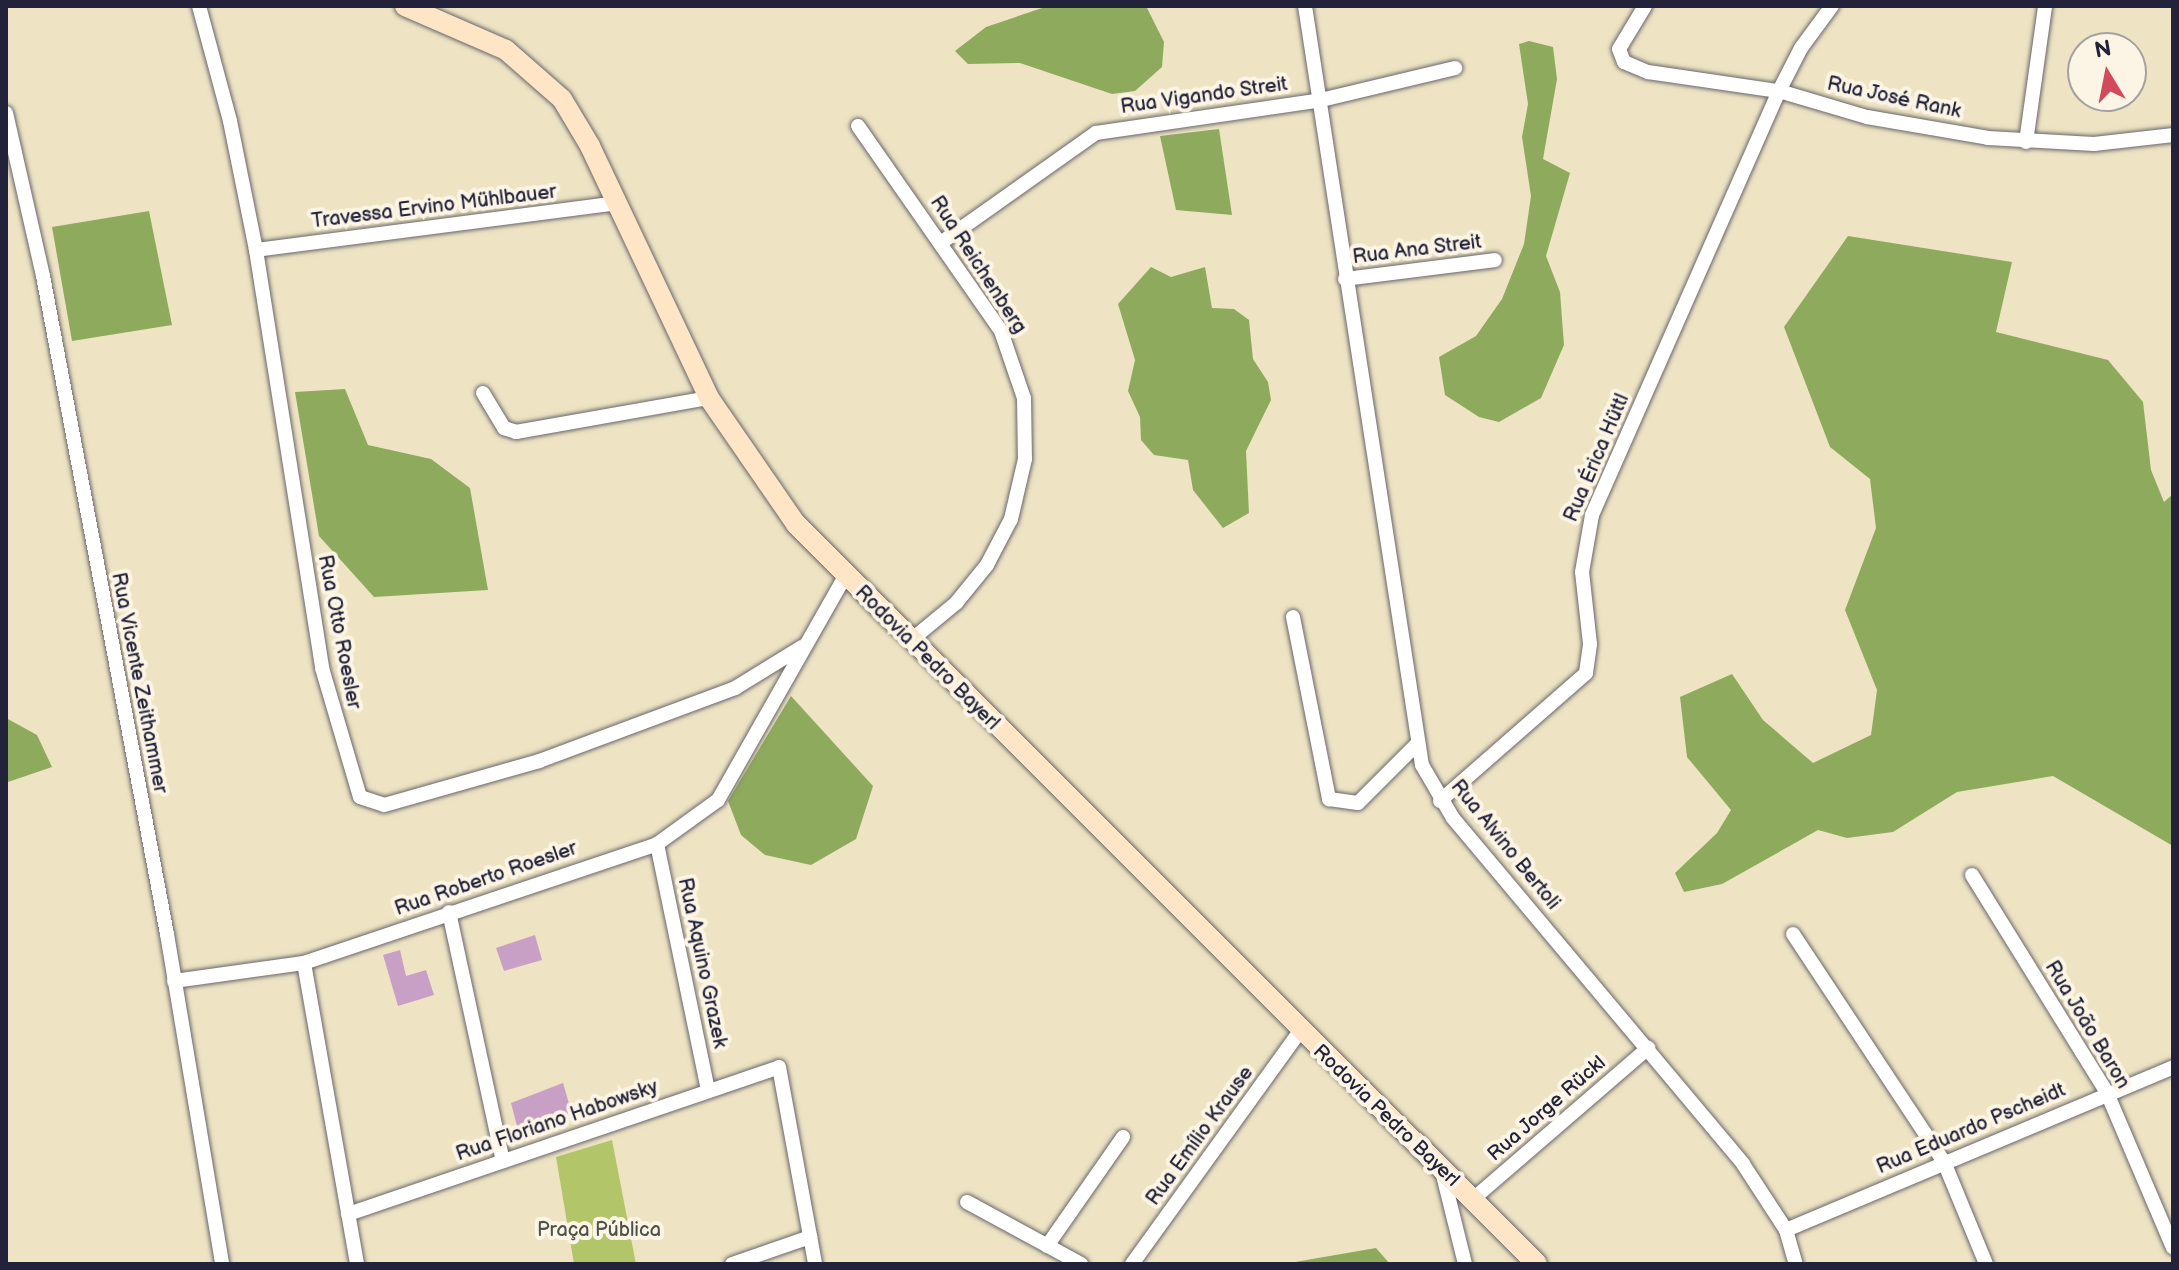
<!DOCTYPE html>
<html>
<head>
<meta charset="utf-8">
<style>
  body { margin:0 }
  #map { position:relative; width:2179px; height:1270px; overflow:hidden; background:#eee4c4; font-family:"Balsamiq Sans",sans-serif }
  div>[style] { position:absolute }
  .green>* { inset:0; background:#b3c569 }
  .forest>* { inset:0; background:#8eaa5d }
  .building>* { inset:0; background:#c89fc5 }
  .roads { filter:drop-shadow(0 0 2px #69666b) drop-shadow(0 0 2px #69666b) }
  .street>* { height:14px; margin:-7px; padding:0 7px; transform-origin:7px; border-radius:7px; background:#fff }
  .secondary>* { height:20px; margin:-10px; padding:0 10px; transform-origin:10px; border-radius:10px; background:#fee5c5 }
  span { translate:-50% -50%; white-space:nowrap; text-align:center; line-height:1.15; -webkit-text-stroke:8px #fcf5e5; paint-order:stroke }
  .street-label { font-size:20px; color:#22223b }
  .park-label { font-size:20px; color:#4e5349 }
  .frame { position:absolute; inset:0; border:8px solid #22223b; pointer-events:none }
  .north { position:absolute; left:2067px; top:32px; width:80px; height:80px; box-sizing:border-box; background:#fcf5e5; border:2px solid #a5a1a1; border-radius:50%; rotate:350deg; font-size:22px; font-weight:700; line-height:32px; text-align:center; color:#22223b }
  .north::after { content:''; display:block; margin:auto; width:28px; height:36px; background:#d1495b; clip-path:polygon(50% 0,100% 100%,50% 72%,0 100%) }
</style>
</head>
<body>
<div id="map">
  <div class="green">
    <div style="clip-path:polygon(612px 1140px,636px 1264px,574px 1264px,556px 1157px)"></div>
  </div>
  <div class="forest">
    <div style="clip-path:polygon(1048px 6px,1146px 6px,1164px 42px,1162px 67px,1135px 91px,1112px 94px,1020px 63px,968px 64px,955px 51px,986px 27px)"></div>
    <div style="clip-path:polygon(1529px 41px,1553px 47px,1557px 79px,1543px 159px,1570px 173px,1546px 256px,1560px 292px,1564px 345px,1541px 398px,1499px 422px,1479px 417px,1445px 395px,1439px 357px,1476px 336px,1502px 299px,1524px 244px,1531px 196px,1522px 137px,1528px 104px,1519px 44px)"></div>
    <div style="clip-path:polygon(1219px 129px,1232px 215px,1176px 210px,1160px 136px)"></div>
    <div style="clip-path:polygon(149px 211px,172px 325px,72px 341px,52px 227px)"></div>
    <div style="clip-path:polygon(1848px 236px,2012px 262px,1996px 332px,2108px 360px,2143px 402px,2151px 470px,2164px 502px,2173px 494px,2173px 846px,2053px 776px,1957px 792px,1893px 832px,1847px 838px,1818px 830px,1722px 884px,1684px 892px,1675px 873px,1717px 833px,1731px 810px,1687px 757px,1680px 697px,1732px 674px,1763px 720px,1813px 763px,1871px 735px,1877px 690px,1845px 610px,1876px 528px,1870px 479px,1830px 447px,1784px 327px)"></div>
    <div style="clip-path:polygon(1151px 267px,1171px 277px,1205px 267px,1212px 308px,1234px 309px,1249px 320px,1253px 359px,1268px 382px,1271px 400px,1246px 451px,1249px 513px,1223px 528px,1193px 490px,1188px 460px,1154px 455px,1141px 440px,1140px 417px,1128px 391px,1135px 360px,1118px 304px)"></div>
    <div style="clip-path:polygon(345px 389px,368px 445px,431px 459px,470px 488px,488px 590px,374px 597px,319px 536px,295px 392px)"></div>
    <div style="clip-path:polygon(791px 696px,873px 786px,856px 839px,811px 865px,765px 855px,741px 835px,728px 801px)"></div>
    <div style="clip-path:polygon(6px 718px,37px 735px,52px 767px,8px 782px,6px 805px)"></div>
    <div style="clip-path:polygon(1376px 1248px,1390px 1264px,1295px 1264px,1295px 1262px)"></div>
  </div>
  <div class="building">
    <div style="clip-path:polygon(535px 935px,542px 960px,504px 971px,496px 948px)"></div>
    <div style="clip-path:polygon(400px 950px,406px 976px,426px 970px,434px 995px,398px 1006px,383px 955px)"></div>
    <div style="clip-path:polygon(563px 1083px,572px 1114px,519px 1134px,511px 1103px)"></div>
  </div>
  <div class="roads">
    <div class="street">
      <div style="left:199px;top:6px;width:119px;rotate:74.9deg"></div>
      <div style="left:230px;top:121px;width:132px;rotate:78.6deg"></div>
      <div style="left:256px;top:250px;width:423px;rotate:81deg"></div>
      <div style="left:322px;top:668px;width:134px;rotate:73.6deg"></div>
      <div style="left:360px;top:797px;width:25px;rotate:18deg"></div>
      <div style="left:384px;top:805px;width:161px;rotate:-15.8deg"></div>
      <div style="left:539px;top:761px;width:209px;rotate:-20.4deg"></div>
      <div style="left:735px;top:688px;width:79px;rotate:-31.5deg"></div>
      <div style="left:1305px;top:6px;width:768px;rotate:81.24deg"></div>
      <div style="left:1422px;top:765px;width:61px;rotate:59.7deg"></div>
      <div style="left:1453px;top:818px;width:451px;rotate:50deg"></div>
      <div style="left:1743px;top:1164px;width:79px;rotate:56.9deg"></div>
      <div style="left:1786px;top:1230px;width:35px;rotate:74deg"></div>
      <div style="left:1645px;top:6px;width:50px;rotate:121.2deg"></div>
      <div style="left:1619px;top:49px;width:14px;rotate:69deg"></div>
      <div style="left:1624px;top:62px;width:26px;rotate:23deg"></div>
      <div style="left:1648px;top:72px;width:132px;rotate:8.3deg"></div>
      <div style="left:1779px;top:91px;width:92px;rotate:16.5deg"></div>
      <div style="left:1867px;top:117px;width:123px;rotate:9.8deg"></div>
      <div style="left:1988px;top:138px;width:106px;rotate:3.2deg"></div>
      <div style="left:2094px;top:144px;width:80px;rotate:-6.5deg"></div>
      <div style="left:6px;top:113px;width:167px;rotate:77.2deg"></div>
      <div style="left:43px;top:276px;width:670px;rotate:79.33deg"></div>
      <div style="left:167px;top:934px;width:335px;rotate:80.5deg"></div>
      <div style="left:858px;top:126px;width:250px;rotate:55.1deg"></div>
      <div style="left:1001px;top:331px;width:71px;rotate:71.1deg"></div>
      <div style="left:1024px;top:398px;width:61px;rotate:89.1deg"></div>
      <div style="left:1025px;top:459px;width:62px;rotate:103.1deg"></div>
      <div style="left:1011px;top:519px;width:52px;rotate:117.6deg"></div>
      <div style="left:987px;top:565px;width:49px;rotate:129.2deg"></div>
      <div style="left:956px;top:603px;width:60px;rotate:140.4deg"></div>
      <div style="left:2026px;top:142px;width:137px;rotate:-82deg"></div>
      <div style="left:942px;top:242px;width:189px;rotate:-35.3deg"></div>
      <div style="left:1096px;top:133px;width:227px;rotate:-8.3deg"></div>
      <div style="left:1321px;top:100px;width:138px;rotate:-13.4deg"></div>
      <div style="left:256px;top:250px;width:364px;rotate:-7.4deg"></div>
      <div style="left:1345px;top:279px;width:151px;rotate:-7.2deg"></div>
      <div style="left:483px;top:393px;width:41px;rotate:59deg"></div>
      <div style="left:504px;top:428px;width:13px;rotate:18deg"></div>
      <div style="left:516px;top:432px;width:196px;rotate:-10deg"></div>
      <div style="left:1293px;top:617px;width:186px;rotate:78.8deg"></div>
      <div style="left:1329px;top:799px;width:29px;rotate:8deg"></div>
      <div style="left:1358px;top:803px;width:82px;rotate:-45deg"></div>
      <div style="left:1440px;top:801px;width:194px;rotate:-41.2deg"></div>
      <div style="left:1586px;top:673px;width:29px;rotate:-82deg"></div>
      <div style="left:1590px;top:644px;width:72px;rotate:-96.3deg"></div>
      <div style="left:1582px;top:572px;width:58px;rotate:-80deg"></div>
      <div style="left:1592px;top:515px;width:463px;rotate:-66.2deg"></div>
      <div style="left:1779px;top:91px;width:48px;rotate:-62.9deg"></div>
      <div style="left:1801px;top:48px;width:52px;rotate:-53.6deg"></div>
      <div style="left:657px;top:844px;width:252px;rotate:78.3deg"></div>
      <div style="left:1972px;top:875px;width:256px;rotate:58.2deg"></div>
      <div style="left:2107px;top:1093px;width:168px;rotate:66.9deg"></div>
      <div style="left:449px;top:912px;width:255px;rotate:77.8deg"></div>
      <div style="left:1793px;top:934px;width:273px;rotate:56.5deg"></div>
      <div style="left:1944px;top:1162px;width:110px;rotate:67.6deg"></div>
      <div style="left:304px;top:963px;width:306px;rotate:80deg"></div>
      <div style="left:174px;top:981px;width:131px;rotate:-7.9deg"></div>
      <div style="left:304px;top:963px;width:373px;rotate:-18.6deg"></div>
      <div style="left:657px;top:844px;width:75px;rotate:-35.8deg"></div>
      <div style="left:718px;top:800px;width:257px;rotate:-60.4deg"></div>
      <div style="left:1442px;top:1171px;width:96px;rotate:76.1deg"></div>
      <div style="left:1472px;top:1200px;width:233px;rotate:-40.8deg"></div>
      <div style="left:967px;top:1202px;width:130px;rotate:28.5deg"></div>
      <div style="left:348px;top:1214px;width:455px;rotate:-18.8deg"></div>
      <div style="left:779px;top:1067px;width:200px;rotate:79.6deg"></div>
      <div style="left:1786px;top:1230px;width:420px;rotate:-22.8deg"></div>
      <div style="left:1047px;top:1246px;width:133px;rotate:-55.1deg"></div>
      <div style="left:732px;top:1264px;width:83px;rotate:-19.1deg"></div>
      <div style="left:1132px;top:1264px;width:287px;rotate:-54.2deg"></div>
    </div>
    <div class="secondary">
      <div style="left:405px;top:6px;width:110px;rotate:23.5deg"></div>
      <div style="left:506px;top:50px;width:74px;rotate:41.2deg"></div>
      <div style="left:562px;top:99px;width:55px;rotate:59.2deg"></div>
      <div style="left:590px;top:146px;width:279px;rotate:64.7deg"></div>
      <div style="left:709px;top:398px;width:153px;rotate:55.4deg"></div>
      <div style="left:796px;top:524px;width:1047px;rotate:44.96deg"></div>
    </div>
  </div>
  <div class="street-label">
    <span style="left:1204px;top:96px;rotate:-8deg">Rua Vigando Streit</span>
    <span style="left:1894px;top:98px;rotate:12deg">Rua José Rank</span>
    <span style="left:434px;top:207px;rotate:-7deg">Travessa Ervino Mühlbauer</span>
    <span style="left:1417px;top:250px;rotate:-7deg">Rua Ana Streit</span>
    <span style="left:978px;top:265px;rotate:57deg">Rua Reichenberg</span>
    <span style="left:1597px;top:458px;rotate:-67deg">Rua Érica Hüttl</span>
    <span style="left:339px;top:632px;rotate:79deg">Rua Otto Roesler</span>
    <span style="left:927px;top:658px;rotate:45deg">Rodovia Pedro Bayerl</span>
    <span style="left:139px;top:683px;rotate:79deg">Rua Vicente Zeithammer</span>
    <span style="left:1505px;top:845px;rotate:51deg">Rua Alvino Bertoli</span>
    <span style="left:486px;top:879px;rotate:-19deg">Rua Roberto Roesler</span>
    <span style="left:702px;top:963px;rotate:78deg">Rua Aquino Grazek</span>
    <span style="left:2087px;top:1025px;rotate:59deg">Rua João Baron</span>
    <span style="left:1547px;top:1109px;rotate:-41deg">Rua Jorge Rückl</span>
    <span style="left:1386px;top:1116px;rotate:44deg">Rodovia Pedro Bayerl</span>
    <span style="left:557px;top:1121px;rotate:-19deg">Rua Floriano Habowsky</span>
    <span style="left:1971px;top:1129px;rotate:-23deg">Rua Eduardo Pscheidt</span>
    <span style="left:1200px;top:1136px;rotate:-54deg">Rua Emílio Krause</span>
  </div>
  <div class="park-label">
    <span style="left:599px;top:1230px">Praça Pública</span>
  </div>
  <div class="frame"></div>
  <div class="north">N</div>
</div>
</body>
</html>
